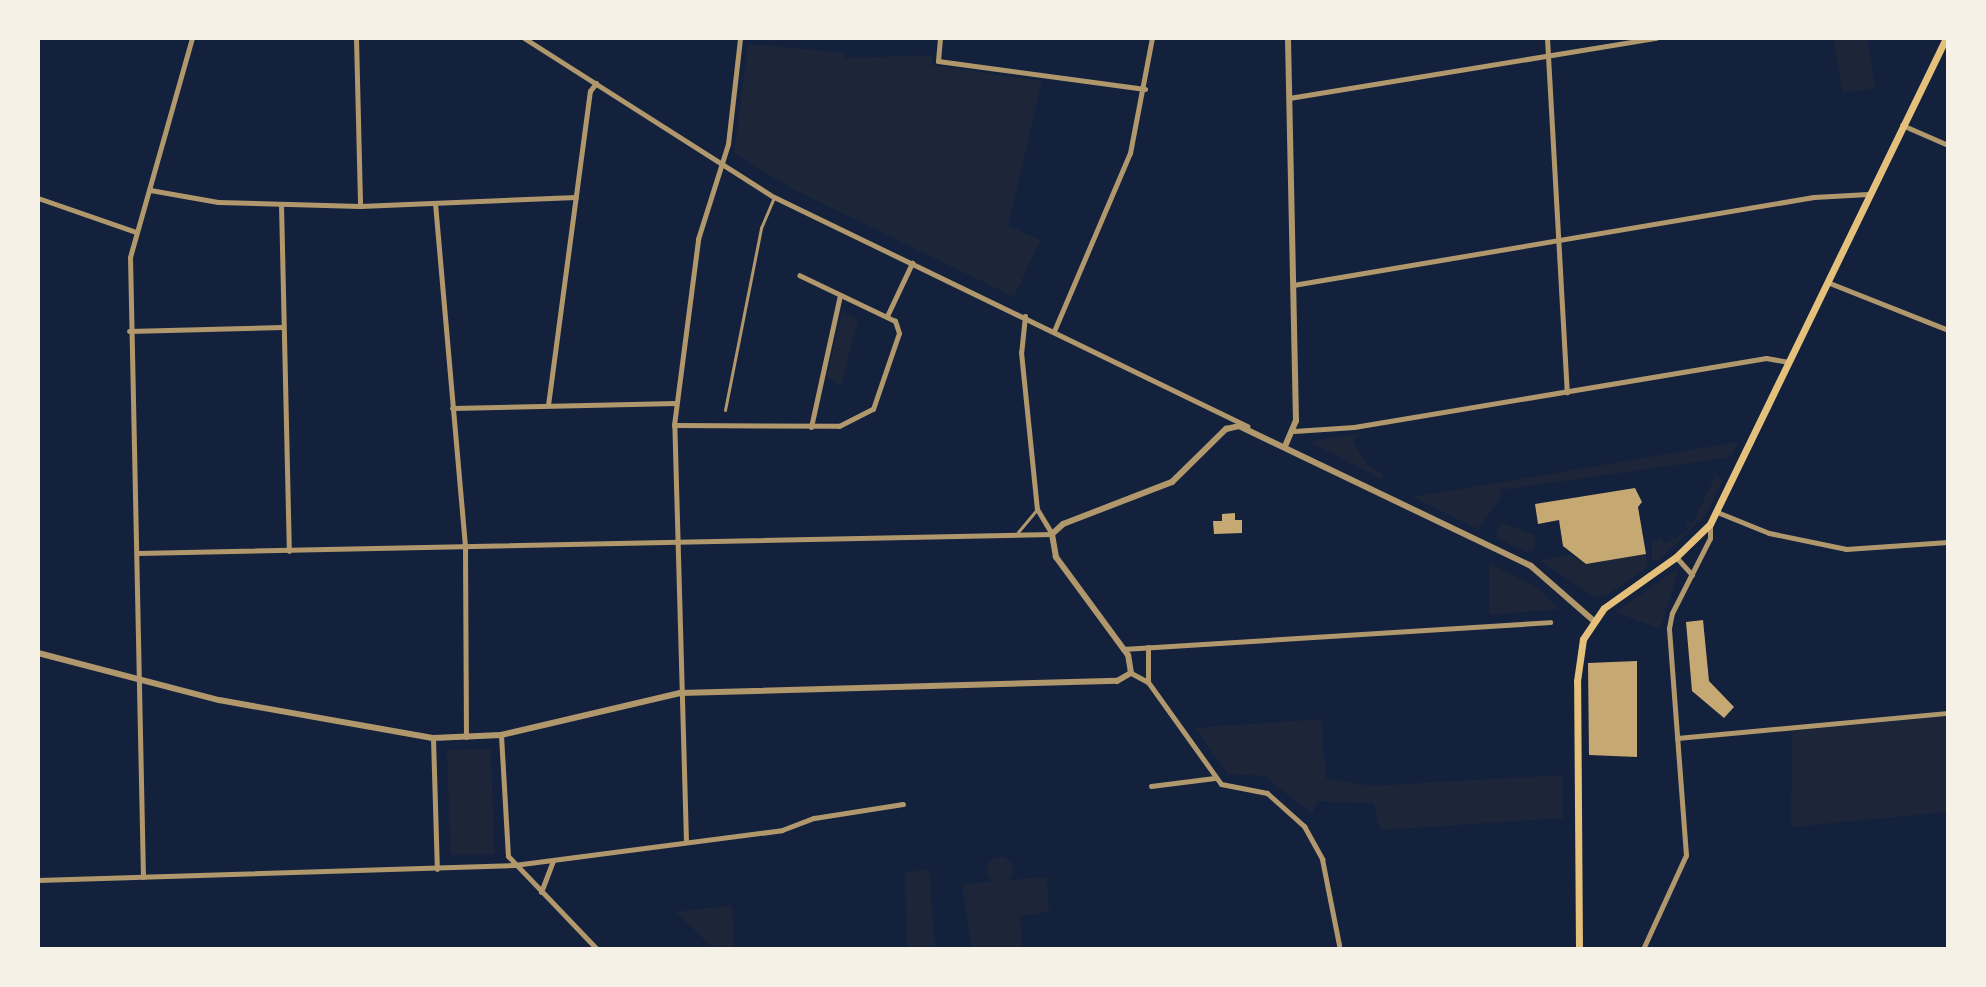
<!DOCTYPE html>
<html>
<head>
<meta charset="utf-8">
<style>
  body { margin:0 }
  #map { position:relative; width:1986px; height:987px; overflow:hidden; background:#14213d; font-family:"Space Grotesk",sans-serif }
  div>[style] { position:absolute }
  .green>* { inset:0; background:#1d2539 }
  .round { border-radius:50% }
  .building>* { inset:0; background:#c6a872 }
  .service>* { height:3px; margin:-1.5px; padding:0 1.5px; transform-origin:1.5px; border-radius:1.5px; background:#b1986c }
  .minor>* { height:5px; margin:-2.5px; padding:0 2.5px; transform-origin:2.5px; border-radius:2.5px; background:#b1986c }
  .tertiary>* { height:6px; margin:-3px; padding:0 3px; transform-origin:3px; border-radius:3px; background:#b1986c }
  .secondary>* { height:7px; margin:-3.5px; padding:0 3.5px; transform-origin:3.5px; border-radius:3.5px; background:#e5c07b }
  span { translate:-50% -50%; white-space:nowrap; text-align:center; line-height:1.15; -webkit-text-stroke:7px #f6f1e7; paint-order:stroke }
  .frame { position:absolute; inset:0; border:40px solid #f6f1e7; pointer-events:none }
</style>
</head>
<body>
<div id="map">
  <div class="green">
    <div style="clip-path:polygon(1833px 38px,1867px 38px,1875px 88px,1843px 93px)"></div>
    <div style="clip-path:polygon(748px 44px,845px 53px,845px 58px,932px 55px,932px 65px,1042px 81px,1008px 225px,1040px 240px,1014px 297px,791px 188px,734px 153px)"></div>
    <div style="clip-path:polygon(842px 312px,858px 320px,841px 385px,827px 377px)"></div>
    <div style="clip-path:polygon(1360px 433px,1353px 441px,1366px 464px,1383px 474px,1381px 479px,1310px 442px)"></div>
    <div style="clip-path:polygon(1738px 442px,1731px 457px,1500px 490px,1501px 498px,1478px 529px,1413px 497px)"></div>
    <div style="clip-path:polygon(1712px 473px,1723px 480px,1706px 515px,1659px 560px,1652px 560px,1652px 542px,1661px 537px,1664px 543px,1671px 540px,1671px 532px,1674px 539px,1688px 530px,1685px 522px,1693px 522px,1715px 477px)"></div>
    <div style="clip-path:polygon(1500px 522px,1535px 535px,1534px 550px,1526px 552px,1496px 537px)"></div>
    <div style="clip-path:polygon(1569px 554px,1586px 564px,1646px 554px,1647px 567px,1608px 595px,1595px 597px,1540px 561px)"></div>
    <div style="clip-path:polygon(1489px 563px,1538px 588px,1559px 609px,1489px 615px)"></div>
    <div style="clip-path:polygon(1678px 571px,1660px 629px,1615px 612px,1676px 570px)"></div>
    <div style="clip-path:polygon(1948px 716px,1948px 812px,1791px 827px,1792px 731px)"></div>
    <div style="clip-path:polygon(1321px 719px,1326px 778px,1371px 786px,1562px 775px,1563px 818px,1380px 830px,1374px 803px,1318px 801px,1312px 814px,1264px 776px,1228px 774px,1195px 728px)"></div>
    <div style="clip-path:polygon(491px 749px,494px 854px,451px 855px,447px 750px)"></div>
    <div class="round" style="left:987px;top:857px;width:26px;height:26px"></div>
    <div style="clip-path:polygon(929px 870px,935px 949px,907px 949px,905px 872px)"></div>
    <div style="clip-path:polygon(1047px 877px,1049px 911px,1020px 916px,1022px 949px,972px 949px,962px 884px)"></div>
    <div style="clip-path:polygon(732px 905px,734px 949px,714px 949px,676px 912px)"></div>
  </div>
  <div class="building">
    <div style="clip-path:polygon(1635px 488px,1642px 502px,1638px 507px,1646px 554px,1586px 564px,1563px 546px,1559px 520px,1538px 524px,1535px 504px)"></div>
    <div style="clip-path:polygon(1235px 513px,1235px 520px,1242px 520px,1242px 533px,1214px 534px,1213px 521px,1222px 521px,1222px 514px)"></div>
    <div style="clip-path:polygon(1703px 620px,1709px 681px,1734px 707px,1724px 718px,1692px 691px,1686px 622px)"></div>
    <div style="clip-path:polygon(1637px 661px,1637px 757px,1589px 755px,1588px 663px)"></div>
  </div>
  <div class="service">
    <div style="left:725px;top:410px;width:186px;rotate:-78.8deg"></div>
    <div style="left:761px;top:228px;width:34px;rotate:-67deg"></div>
    <div style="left:1018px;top:532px;width:30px;rotate:-50deg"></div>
  </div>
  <div class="minor">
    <div style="left:356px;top:38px;width:168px;rotate:88.6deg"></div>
    <div style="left:524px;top:38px;width:296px;rotate:32.5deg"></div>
    <div style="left:774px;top:197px;width:526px;rotate:25.83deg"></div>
    <div style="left:940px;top:38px;width:23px;rotate:95deg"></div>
    <div style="left:938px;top:61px;width:209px;rotate:7.7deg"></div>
    <div style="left:1547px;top:38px;width:355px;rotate:86.8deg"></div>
    <div style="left:1289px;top:98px;width:372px;rotate:-9.3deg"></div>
    <div style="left:1902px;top:125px;width:50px;rotate:23.5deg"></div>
    <div style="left:150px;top:190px;width:69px;rotate:10deg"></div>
    <div style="left:218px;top:202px;width:142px;rotate:1.6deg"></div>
    <div style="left:360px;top:206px;width:216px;rotate:-2.4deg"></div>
    <div style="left:38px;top:198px;width:104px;rotate:19.1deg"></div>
    <div style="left:435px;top:203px;width:347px;rotate:85deg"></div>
    <div style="left:465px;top:549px;width:188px;rotate:89.7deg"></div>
    <div style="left:281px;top:204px;width:347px;rotate:88.7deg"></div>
    <div style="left:1827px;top:282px;width:130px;rotate:21.6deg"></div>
    <div style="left:1293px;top:285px;width:528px;rotate:-9.59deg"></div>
    <div style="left:1814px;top:197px;width:54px;rotate:-3.2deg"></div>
    <div style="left:887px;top:316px;width:59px;rotate:-64.7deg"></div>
    <div style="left:1025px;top:316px;width:36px;rotate:96deg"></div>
    <div style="left:1021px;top:352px;width:158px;rotate:84.2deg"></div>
    <div style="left:1037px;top:509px;width:29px;rotate:59deg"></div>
    <div style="left:129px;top:331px;width:153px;rotate:-1.5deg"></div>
    <div style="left:1054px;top:331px;width:194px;rotate:-66.9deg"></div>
    <div style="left:1130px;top:153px;width:117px;rotate:-79.2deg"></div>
    <div style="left:548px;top:405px;width:317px;rotate:-82.4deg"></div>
    <div style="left:590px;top:91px;width:10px;rotate:-53deg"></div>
    <div style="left:452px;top:408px;width:224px;rotate:-1.3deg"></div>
    <div style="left:674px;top:425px;width:165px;rotate:0.3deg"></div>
    <div style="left:839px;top:426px;width:38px;rotate:-27deg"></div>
    <div style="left:873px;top:409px;width:80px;rotate:-71.1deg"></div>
    <div style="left:899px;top:333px;width:13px;rotate:-108deg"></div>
    <div style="left:895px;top:321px;width:106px;rotate:-154.4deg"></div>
    <div style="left:811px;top:427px;width:135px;rotate:-77.6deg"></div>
    <div style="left:1294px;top:431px;width:60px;rotate:-3.8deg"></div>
    <div style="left:1354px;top:427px;width:418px;rotate:-9.5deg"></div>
    <div style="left:1766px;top:358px;width:23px;rotate:10deg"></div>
    <div style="left:1717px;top:512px;width:56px;rotate:22deg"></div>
    <div style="left:1769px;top:533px;width:79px;rotate:11.7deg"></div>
    <div style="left:1846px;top:549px;width:102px;rotate:-3.9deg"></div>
    <div style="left:138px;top:553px;width:914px;rotate:-1.19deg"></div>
    <div style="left:1676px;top:557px;width:24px;rotate:48deg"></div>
    <div style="left:1123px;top:649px;width:428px;rotate:-3.6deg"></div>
    <div style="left:1131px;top:673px;width:19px;rotate:28deg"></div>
    <div style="left:1148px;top:682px;width:125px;rotate:54.4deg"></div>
    <div style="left:1221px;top:784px;width:47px;rotate:11.1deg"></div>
    <div style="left:1267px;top:793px;width:50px;rotate:41.7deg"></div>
    <div style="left:1304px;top:826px;width:38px;rotate:61deg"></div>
    <div style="left:1322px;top:859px;width:88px;rotate:78.8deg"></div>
    <div style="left:1148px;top:682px;width:35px;rotate:-90deg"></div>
    <div style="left:501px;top:735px;width:121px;rotate:86.7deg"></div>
    <div style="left:508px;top:856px;width:129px;rotate:46.3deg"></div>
    <div style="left:433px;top:738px;width:131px;rotate:88.3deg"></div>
    <div style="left:1677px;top:738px;width:272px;rotate:-5.3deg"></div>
    <div style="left:1151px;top:786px;width:64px;rotate:-7.1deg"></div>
    <div style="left:686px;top:842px;width:417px;rotate:-91.6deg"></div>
    <div style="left:674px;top:425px;width:188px;rotate:-82.6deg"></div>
    <div style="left:698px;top:239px;width:100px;rotate:-72.5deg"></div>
    <div style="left:728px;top:144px;width:107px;rotate:-83.5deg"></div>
    <div style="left:143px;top:877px;width:620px;rotate:-91.2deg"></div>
    <div style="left:130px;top:257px;width:228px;rotate:-74.2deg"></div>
    <div style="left:38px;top:880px;width:476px;rotate:-1.8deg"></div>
    <div style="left:514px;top:865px;width:270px;rotate:-7.4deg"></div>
    <div style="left:782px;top:830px;width:34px;rotate:-21deg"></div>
    <div style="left:814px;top:818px;width:90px;rotate:-8.9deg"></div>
    <div style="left:541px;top:892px;width:34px;rotate:-69deg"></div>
    <div style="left:1643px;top:949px;width:103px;rotate:-65.4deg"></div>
    <div style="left:1686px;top:855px;width:228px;rotate:-94.3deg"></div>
    <div style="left:1669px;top:628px;width:15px;rotate:-79deg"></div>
    <div style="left:1672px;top:613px;width:84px;rotate:-63.1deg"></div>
    <div style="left:1710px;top:538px;width:14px;rotate:-90deg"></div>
  </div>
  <div class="tertiary">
    <div style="left:1286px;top:444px;width:25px;rotate:-67deg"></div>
    <div style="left:1296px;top:421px;width:383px;rotate:-91.2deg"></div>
    <div style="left:38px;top:653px;width:187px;rotate:14.6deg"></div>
    <div style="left:219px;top:700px;width:217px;rotate:10.1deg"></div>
    <div style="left:433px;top:738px;width:68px;rotate:-2.5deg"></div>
    <div style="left:501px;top:735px;width:184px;rotate:-13.2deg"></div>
    <div style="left:680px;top:693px;width:437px;rotate:-1.6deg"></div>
    <div style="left:1117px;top:681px;width:16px;rotate:-30deg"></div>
    <div style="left:1131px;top:673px;width:18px;rotate:-99deg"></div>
    <div style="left:1128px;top:655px;width:122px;rotate:-126.3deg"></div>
    <div style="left:1056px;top:557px;width:23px;rotate:-100deg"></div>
    <div style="left:1052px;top:534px;width:15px;rotate:-42deg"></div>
    <div style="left:1063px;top:524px;width:117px;rotate:-21.1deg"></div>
    <div style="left:1172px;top:482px;width:76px;rotate:-44.5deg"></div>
    <div style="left:1226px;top:429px;width:13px;rotate:-13deg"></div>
    <div style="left:1239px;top:426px;width:324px;rotate:25.6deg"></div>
    <div style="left:1531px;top:566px;width:82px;rotate:41.1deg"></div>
  </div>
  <div class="secondary">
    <div style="left:1579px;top:949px;width:268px;rotate:-90.4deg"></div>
    <div style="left:1577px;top:681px;width:42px;rotate:-81.9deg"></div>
    <div style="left:1583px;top:639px;width:37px;rotate:-56deg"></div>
    <div style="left:1604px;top:608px;width:88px;rotate:-35.3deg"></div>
    <div style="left:1676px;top:557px;width:47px;rotate:-44.1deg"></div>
    <div style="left:1710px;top:524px;width:540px;rotate:-64.1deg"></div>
  </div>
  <div class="frame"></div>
</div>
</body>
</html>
